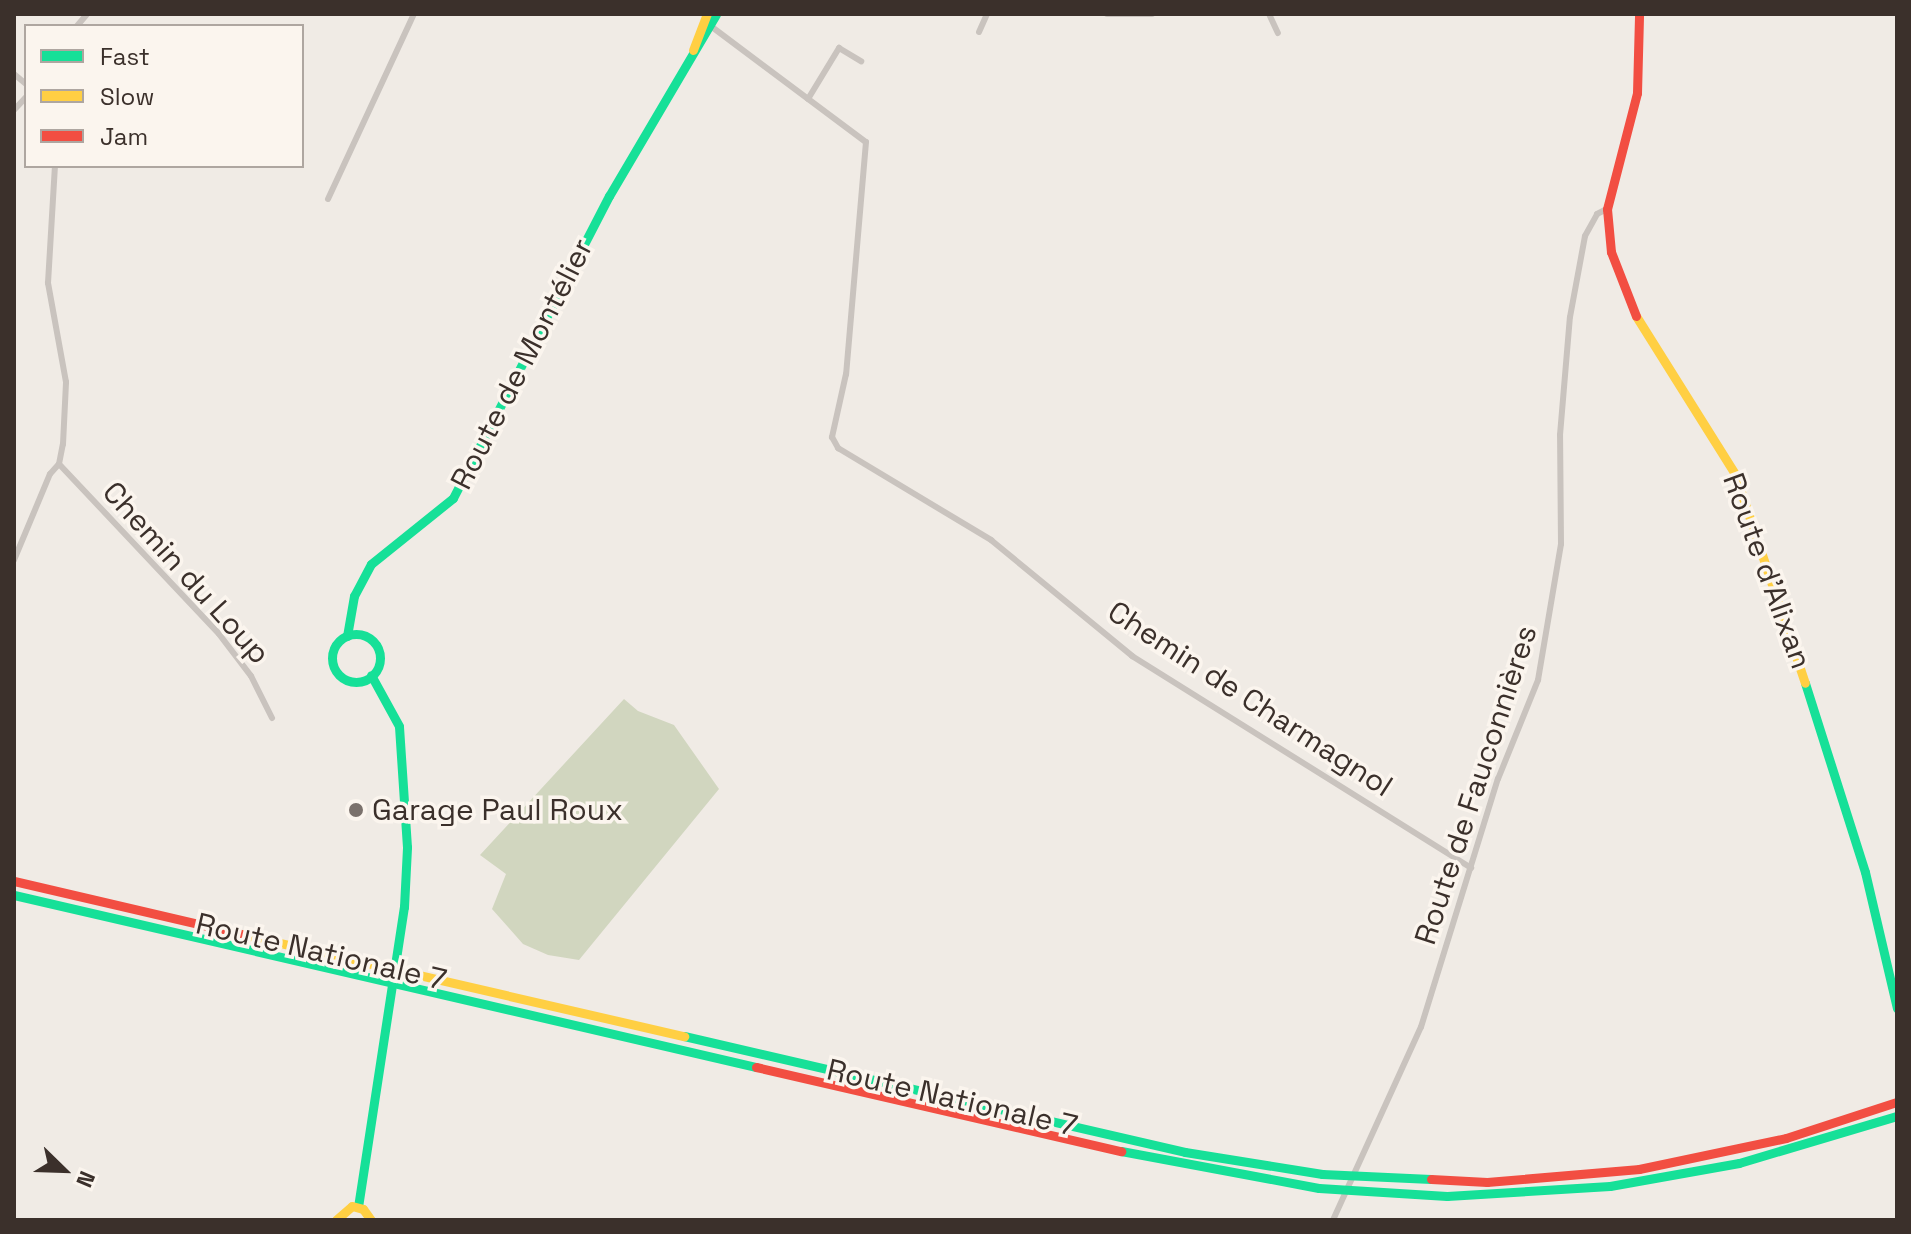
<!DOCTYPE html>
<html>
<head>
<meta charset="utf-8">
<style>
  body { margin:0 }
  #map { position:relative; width:1911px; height:1234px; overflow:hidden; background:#f0ebe5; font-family:"Space Grotesk",sans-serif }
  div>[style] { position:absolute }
  .green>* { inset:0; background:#d1d6bf }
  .street>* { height:6px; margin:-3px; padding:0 3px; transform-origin:3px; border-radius:3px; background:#c9c3be }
  .fast>* { height:9px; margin:-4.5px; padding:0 4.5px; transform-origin:4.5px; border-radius:4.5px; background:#16e098 }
  .fast>.ring { margin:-4.5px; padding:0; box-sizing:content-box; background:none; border:9px solid #16e098; border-radius:50% }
  .slow>* { height:9px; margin:-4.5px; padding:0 4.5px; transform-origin:4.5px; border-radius:4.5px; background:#ffcf43 }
  .jam>* { height:9px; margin:-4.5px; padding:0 4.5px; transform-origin:4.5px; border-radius:4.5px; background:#f24e42 }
  .dots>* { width:22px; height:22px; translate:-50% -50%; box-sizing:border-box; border:4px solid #fbf5ee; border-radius:50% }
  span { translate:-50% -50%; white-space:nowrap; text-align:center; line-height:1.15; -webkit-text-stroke:7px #fbf5ee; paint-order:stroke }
  .street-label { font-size:30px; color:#3b302b }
  .poi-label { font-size:30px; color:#3b302b }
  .left { translate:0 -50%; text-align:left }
  .frame { position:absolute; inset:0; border:16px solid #3b302b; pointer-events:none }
  .legend { position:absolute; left:24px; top:24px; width:280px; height:144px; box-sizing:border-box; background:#fbf5ee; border:2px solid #aea6a0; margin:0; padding:10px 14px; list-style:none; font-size:24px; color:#3b302b }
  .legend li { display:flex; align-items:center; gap:16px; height:40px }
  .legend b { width:40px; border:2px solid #aea6a0 }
  .north { position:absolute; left:24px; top:1130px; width:80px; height:80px; -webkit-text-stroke:6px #fbf5ee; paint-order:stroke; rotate:113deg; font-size:22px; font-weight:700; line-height:32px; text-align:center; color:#3b302b }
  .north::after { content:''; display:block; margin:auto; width:28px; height:36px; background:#3b302b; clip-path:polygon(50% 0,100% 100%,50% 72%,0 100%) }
</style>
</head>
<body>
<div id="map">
  <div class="green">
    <div style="clip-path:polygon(624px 699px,638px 711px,674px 725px,719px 789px,579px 960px,548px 955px,523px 944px,492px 909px,506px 874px,480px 855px)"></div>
  </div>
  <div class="street">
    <div style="left:1107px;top:14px;width:45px"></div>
    <div style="left:1269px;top:14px;width:21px;rotate:65deg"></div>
    <div style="left:708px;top:24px;width:197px;rotate:36.8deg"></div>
    <div style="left:866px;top:142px;width:233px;rotate:94.9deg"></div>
    <div style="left:846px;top:374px;width:65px;rotate:102.5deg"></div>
    <div style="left:832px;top:437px;width:13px;rotate:61deg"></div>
    <div style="left:838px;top:448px;width:179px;rotate:31deg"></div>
    <div style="left:991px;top:540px;width:183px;rotate:39.4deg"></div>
    <div style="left:1132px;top:656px;width:400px;rotate:32deg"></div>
    <div style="left:77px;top:26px;width:16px;rotate:-50deg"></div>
    <div style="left:979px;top:32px;width:20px;rotate:-66deg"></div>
    <div style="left:14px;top:74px;width:16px;rotate:40deg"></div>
    <div style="left:808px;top:99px;width:60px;rotate:-58.7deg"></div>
    <div style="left:839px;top:48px;width:26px;rotate:31deg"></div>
    <div style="left:14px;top:110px;width:18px;rotate:-47deg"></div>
    <div style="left:328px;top:199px;width:204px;rotate:-65.1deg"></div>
    <div style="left:59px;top:464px;width:233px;rotate:46.7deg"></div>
    <div style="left:219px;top:634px;width:53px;rotate:52.7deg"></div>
    <div style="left:251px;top:676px;width:47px;rotate:63.4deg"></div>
    <div style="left:14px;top:560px;width:93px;rotate:-67.3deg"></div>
    <div style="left:50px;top:474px;width:13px;rotate:-48deg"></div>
    <div style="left:59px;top:464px;width:20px;rotate:-79deg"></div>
    <div style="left:63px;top:444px;width:62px;rotate:-87.2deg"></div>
    <div style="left:66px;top:382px;width:101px;rotate:-100.3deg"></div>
    <div style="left:48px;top:283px;width:117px;rotate:-86.6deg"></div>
    <div style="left:1333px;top:1220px;width:212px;rotate:-65.5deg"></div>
    <div style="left:1421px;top:1027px;width:260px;rotate:-72.8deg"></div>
    <div style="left:1498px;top:779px;width:107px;rotate:-68deg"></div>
    <div style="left:1538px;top:680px;width:138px;rotate:-80.4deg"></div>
    <div style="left:1561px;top:544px;width:109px;rotate:-90.5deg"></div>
    <div style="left:1560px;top:435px;width:118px;rotate:-85.2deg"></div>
    <div style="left:1570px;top:317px;width:82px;rotate:-79.5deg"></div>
    <div style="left:1585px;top:236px;width:25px;rotate:-61deg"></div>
    <div style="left:1597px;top:214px;width:11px;rotate:-27deg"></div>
  </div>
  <div class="fast">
    <div class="ring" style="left:332px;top:634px;width:39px;height:39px"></div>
    <div style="left:347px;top:636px;width:41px;rotate:-80.1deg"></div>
    <div style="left:354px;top:596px;width:36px;rotate:-62deg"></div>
    <div style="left:371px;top:564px;width:105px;rotate:-38.8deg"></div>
    <div style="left:453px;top:498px;width:340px;rotate:-62.7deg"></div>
    <div style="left:609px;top:196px;width:211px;rotate:-59.5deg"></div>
    <div style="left:1805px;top:683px;width:198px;rotate:72.4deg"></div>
    <div style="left:1865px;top:872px;width:140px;rotate:76.8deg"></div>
    <div style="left:14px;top:895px;width:762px;rotate:13.05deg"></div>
    <div style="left:684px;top:1036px;width:514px;rotate:13.04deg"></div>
    <div style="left:1185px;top:1152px;width:139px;rotate:9.1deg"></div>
    <div style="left:1322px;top:1174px;width:109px;rotate:2.6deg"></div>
    <div style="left:1121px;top:1151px;width:201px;rotate:10.6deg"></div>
    <div style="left:1319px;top:1188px;width:128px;rotate:3.6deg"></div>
    <div style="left:1447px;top:1196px;width:163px;rotate:-3.5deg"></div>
    <div style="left:1610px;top:1186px;width:131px;rotate:-10.1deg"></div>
    <div style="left:1739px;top:1163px;width:165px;rotate:-16.6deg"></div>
    <div style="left:358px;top:1207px;width:304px;rotate:-81.3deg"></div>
    <div style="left:404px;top:907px;width:60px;rotate:-87.1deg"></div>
    <div style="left:407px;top:847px;width:121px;rotate:-93.8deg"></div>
    <div style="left:399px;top:726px;width:58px;rotate:-118.8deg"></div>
  </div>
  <div class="slow">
    <div style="left:693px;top:50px;width:39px;rotate:-69deg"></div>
    <div style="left:1636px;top:316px;width:186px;rotate:57.9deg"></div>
    <div style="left:1735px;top:474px;width:220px;rotate:71.5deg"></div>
    <div style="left:241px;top:934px;width:455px;rotate:13deg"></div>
    <div style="left:336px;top:1220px;width:21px;rotate:-41deg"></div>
    <div style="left:352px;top:1206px;width:11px;rotate:15deg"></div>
    <div style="left:363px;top:1209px;width:14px;rotate:54deg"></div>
  </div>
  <div class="jam">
    <div style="left:1636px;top:316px;width:69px;rotate:-111.3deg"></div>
    <div style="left:1611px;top:252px;width:43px;rotate:-95.3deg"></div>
    <div style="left:1607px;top:209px;width:120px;rotate:-75.5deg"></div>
    <div style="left:1637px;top:93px;width:79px;rotate:-88.5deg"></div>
    <div style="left:14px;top:881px;width:233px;rotate:13.1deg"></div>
    <div style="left:756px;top:1067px;width:375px;rotate:13deg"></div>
    <div style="left:1431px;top:1179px;width:56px;rotate:3.1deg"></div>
    <div style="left:1487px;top:1182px;width:153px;rotate:-4.9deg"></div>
    <div style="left:1639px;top:1169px;width:150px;rotate:-11.9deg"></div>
    <div style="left:1786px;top:1138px;width:117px;rotate:-18deg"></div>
  </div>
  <div class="dots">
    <div style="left:356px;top:810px;background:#7a716c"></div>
  </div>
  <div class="street-label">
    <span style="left:522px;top:364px;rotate:-63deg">Route de Montélier</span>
    <span style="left:1767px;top:571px;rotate:70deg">Route d'Alixan</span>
    <span style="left:186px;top:573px;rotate:48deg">Chemin du Loup</span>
    <span style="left:1250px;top:699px;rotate:33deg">Chemin de Charmagnol</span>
    <span style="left:1476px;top:785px;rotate:-72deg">Route de Fauconnières</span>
    <span style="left:321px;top:952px;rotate:13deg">Route Nationale 7</span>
    <span style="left:952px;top:1098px;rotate:13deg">Route Nationale 7</span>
  </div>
  <div class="poi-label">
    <span class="left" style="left:372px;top:810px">Garage Paul Roux</span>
  </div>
  <div class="frame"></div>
  <ul class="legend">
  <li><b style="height:10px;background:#16e098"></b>Fast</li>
  <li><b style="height:10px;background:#ffcf43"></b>Slow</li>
  <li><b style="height:10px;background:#f24e42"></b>Jam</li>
  </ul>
  <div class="north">N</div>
</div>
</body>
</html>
